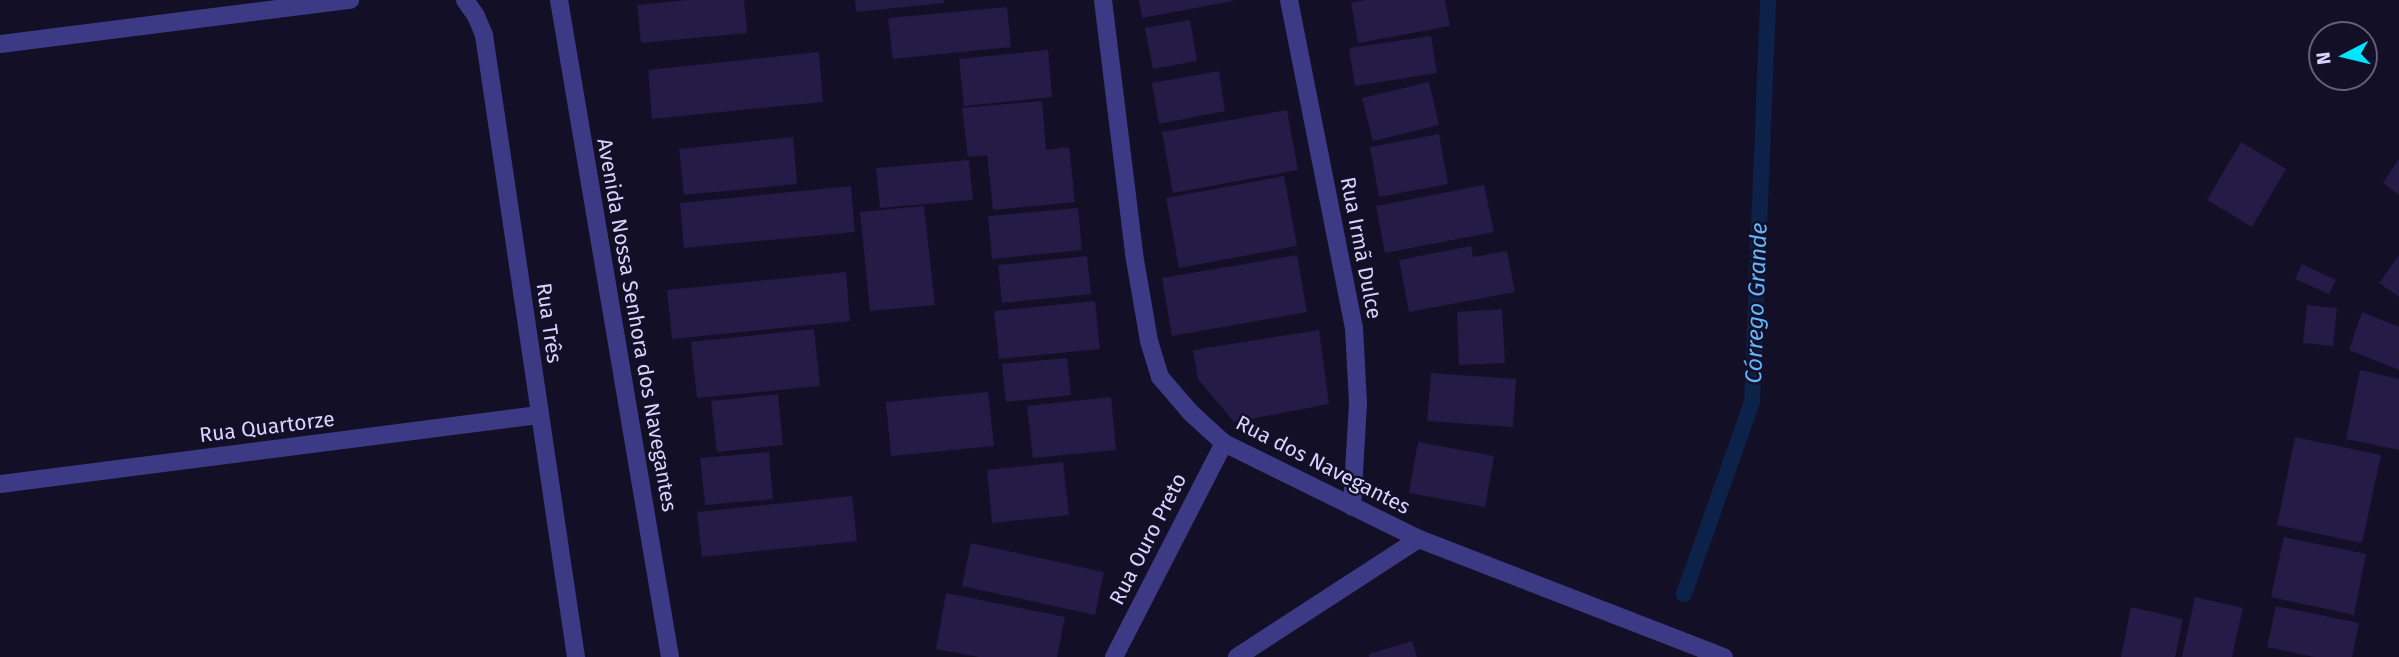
<!DOCTYPE html>
<html>
<head>
<meta charset="utf-8">
<style>
  body { margin:0 }
  #map { position:relative; width:2399px; height:657px; overflow:hidden; background:#130f26; font-family:"Fira Sans",sans-serif }
  div>[style] { position:absolute }
  .stream>* { height:16px; margin:-8px; padding:0 8px; transform-origin:8px; border-radius:8px; background:#0c2248 }
  .building>* { inset:0; background:#241b47 }
  .minor>* { height:18px; margin:-9px; padding:0 9px; transform-origin:9px; border-radius:9px; background:#3d3a85 }
  span { translate:-50% -50%; white-space:nowrap; text-align:center; line-height:1.15; -webkit-text-stroke:5px #130f26; paint-order:stroke }
  .street-label { font-size:21px; color:#d9d4ff }
  .water-label { font-size:23px; color:#62b6ff; font-style:italic }
  .north { position:absolute; left:2308px; top:21px; width:70px; height:70px; box-sizing:border-box; background:#130f26; border:2px solid #625e7d; border-radius:50%; rotate:263deg; font-size:19px; font-weight:700; line-height:28px; text-align:center; color:#d9d4ff }
  .north::after { content:''; display:block; margin:auto; width:24px; height:32px; background:#00e5ff; clip-path:polygon(50% 0,100% 100%,50% 72%,0 100%) }
</style>
</head>
<body>
<div id="map">
  <div class="stream">
    <div style="left:1684px;top:594px;width:204px;rotate:-70.5deg"></div>
    <div style="left:1752px;top:402px;width:402px;rotate:-87.7deg"></div>
  </div>
  <div class="building">
    <div style="clip-path:polygon(688px 0,744px 0,747px 33px,641px 43px,637px 5px)"></div>
    <div style="clip-path:polygon(855px 0,944px 0,944px 3px,856px 12px)"></div>
    <div style="clip-path:polygon(1139px 0,1233px 0,1233px 1px,1142px 18px)"></div>
    <div style="clip-path:polygon(1366px 0,1445px 0,1450px 26px,1358px 43px,1351px 3px)"></div>
    <div style="clip-path:polygon(1007px 7px,1011px 47px,893px 59px,888px 18px)"></div>
    <div style="clip-path:polygon(1190px 20px,1197px 61px,1153px 69px,1145px 28px)"></div>
    <div style="clip-path:polygon(1431px 36px,1437px 73px,1355px 86px,1349px 48px)"></div>
    <div style="clip-path:polygon(1048px 50px,1052px 97px,964px 106px,959px 59px)"></div>
    <div style="clip-path:polygon(819px 52px,823px 102px,652px 119px,648px 70px)"></div>
    <div style="clip-path:polygon(1219px 71px,1225px 111px,1159px 124px,1152px 83px)"></div>
    <div style="clip-path:polygon(1429px 82px,1439px 125px,1373px 141px,1362px 98px)"></div>
    <div style="clip-path:polygon(1042px 101px,1046px 150px,1069px 147px,1075px 202px,993px 210px,987px 155px,968px 157px,962px 108px)"></div>
    <div style="clip-path:polygon(1287px 110px,1298px 170px,1173px 193px,1162px 132px)"></div>
    <div style="clip-path:polygon(1439px 134px,1448px 184px,1379px 197px,1370px 147px)"></div>
    <div style="clip-path:polygon(793px 137px,797px 184px,684px 195px,679px 149px)"></div>
    <div style="clip-path:polygon(2241px 142px,2286px 169px,2252px 227px,2207px 200px)"></div>
    <div style="clip-path:polygon(2399px 159px,2399px 195px,2383px 183px)"></div>
    <div style="clip-path:polygon(969px 160px,973px 200px,880px 208px,876px 168px)"></div>
    <div style="clip-path:polygon(1284px 176px,1297px 246px,1179px 268px,1166px 198px)"></div>
    <div style="clip-path:polygon(1484px 185px,1494px 232px,1385px 253px,1376px 206px)"></div>
    <div style="clip-path:polygon(851px 186px,855px 232px,684px 248px,680px 203px)"></div>
    <div style="clip-path:polygon(924px 206px,935px 305px,870px 311px,860px 212px)"></div>
    <div style="clip-path:polygon(1078px 208px,1082px 250px,992px 259px,988px 216px)"></div>
    <div style="clip-path:polygon(1471px 246px,1473px 257px,1507px 251px,1515px 292px,1409px 312px,1399px 260px)"></div>
    <div style="clip-path:polygon(1297px 255px,1307px 312px,1172px 336px,1162px 278px)"></div>
    <div style="clip-path:polygon(2399px 255px,2399px 297px,2379px 283px)"></div>
    <div style="clip-path:polygon(1087px 256px,1091px 294px,1002px 303px,998px 265px)"></div>
    <div style="clip-path:polygon(2302px 264px,2336px 280px,2329px 294px,2295px 279px)"></div>
    <div style="clip-path:polygon(846px 272px,850px 321px,672px 339px,667px 290px)"></div>
    <div style="clip-path:polygon(1095px 301px,1100px 349px,999px 359px,994px 311px)"></div>
    <div style="clip-path:polygon(2307px 305px,2337px 308px,2333px 346px,2303px 343px)"></div>
    <div style="clip-path:polygon(1502px 309px,1505px 363px,1459px 365px,1457px 312px)"></div>
    <div style="clip-path:polygon(2362px 312px,2399px 327px,2399px 370px,2349px 350px)"></div>
    <div style="clip-path:polygon(814px 329px,820px 386px,697px 398px,691px 342px)"></div>
    <div style="clip-path:polygon(1319px 330px,1329px 404px,1234px 422px,1198px 379px,1193px 350px)"></div>
    <div style="clip-path:polygon(1067px 358px,1071px 395px,1006px 402px,1002px 364px)"></div>
    <div style="clip-path:polygon(2360px 370px,2399px 379px,2399px 450px,2346px 439px)"></div>
    <div style="clip-path:polygon(1431px 373px,1516px 379px,1513px 427px,1427px 421px)"></div>
    <div style="clip-path:polygon(988px 392px,994px 446px,891px 456px,886px 402px)"></div>
    <div style="clip-path:polygon(778px 394px,783px 445px,717px 452px,711px 401px)"></div>
    <div style="clip-path:polygon(1111px 397px,1116px 450px,1033px 458px,1027px 406px)"></div>
    <div style="clip-path:polygon(2295px 437px,2381px 455px,2362px 543px,2277px 525px)"></div>
    <div style="clip-path:polygon(1418px 442px,1494px 456px,1485px 507px,1409px 493px)"></div>
    <div style="clip-path:polygon(769px 452px,773px 499px,705px 505px,700px 458px)"></div>
    <div style="clip-path:polygon(1063px 462px,1069px 515px,992px 523px,987px 470px)"></div>
    <div style="clip-path:polygon(852px 496px,857px 541px,702px 557px,697px 512px)"></div>
    <div style="clip-path:polygon(2284px 537px,2366px 554px,2354px 615px,2271px 597px)"></div>
    <div style="clip-path:polygon(971px 543px,1104px 572px,1095px 615px,962px 586px)"></div>
    <div style="clip-path:polygon(946px 593px,1065px 617px,1057px 657px,979px 657px,936px 649px)"></div>
    <div style="clip-path:polygon(2195px 597px,2243px 608px,2232px 657px,2182px 657px)"></div>
    <div style="clip-path:polygon(2276px 606px,2359px 623px,2352px 657px,2314px 657px,2267px 647px)"></div>
    <div style="clip-path:polygon(2131px 607px,2183px 619px,2175px 657px,2121px 657px)"></div>
    <div style="clip-path:polygon(1412px 641px,1417px 657px,1369px 657px,1369px 654px)"></div>
  </div>
  <div class="minor">
    <div style="left:465px;top:0;width:19px;rotate:55deg"></div>
    <div style="left:476px;top:16px;width:21px;rotate:67deg"></div>
    <div style="left:484px;top:35px;width:629px;rotate:81.59deg"></div>
    <div style="left:559px;top:0;width:666px;rotate:80.41deg"></div>
    <div style="left:1103px;top:0;width:256px;rotate:83deg"></div>
    <div style="left:1134px;top:254px;width:88px;rotate:80.2deg"></div>
    <div style="left:1149px;top:341px;width:38px;rotate:73deg"></div>
    <div style="left:1160px;top:377px;width:48px;rotate:49.3deg"></div>
    <div style="left:1191px;top:413px;width:45px;rotate:42.3deg"></div>
    <div style="left:1224px;top:443px;width:217px;rotate:26.2deg"></div>
    <div style="left:1419px;top:539px;width:327px;rotate:21.2deg"></div>
    <div style="left:1289px;top:0;width:334px;rotate:78.8deg"></div>
    <div style="left:1354px;top:328px;width:75px;rotate:86.9deg"></div>
    <div style="left:1358px;top:403px;width:104px;rotate:93.3deg"></div>
    <div style="left:0;top:44px;width:353px;rotate:-7.2deg"></div>
    <div style="left:0;top:484px;width:543px;rotate:-7.3deg"></div>
    <div style="left:1114px;top:657px;width:241px;rotate:-62.8deg"></div>
    <div style="left:1237px;top:657px;width:217px;rotate:-33deg"></div>
  </div>
  <div class="street-label">
    <span style="left:1361px;top:248px;rotate:79deg">Rua Irmã Dulce</span>
    <span style="left:549px;top:323px;rotate:82deg">Rua Três</span>
    <span style="left:637px;top:325px;rotate:80deg">Avenida Nossa Senhora dos Navegantes</span>
    <span style="left:267px;top:427px;rotate:-7deg">Rua Quartorze</span>
    <span style="left:1323px;top:465px;rotate:27deg">Rua dos Navegantes</span>
    <span style="left:1148px;top:539px;rotate:-63deg">Rua Ouro Preto</span>
  </div>
  <div class="water-label">
    <span style="left:1756px;top:303px;rotate:-88deg">Córrego Grande</span>
  </div>
  <div class="north">N</div>
</div>
</body>
</html>
